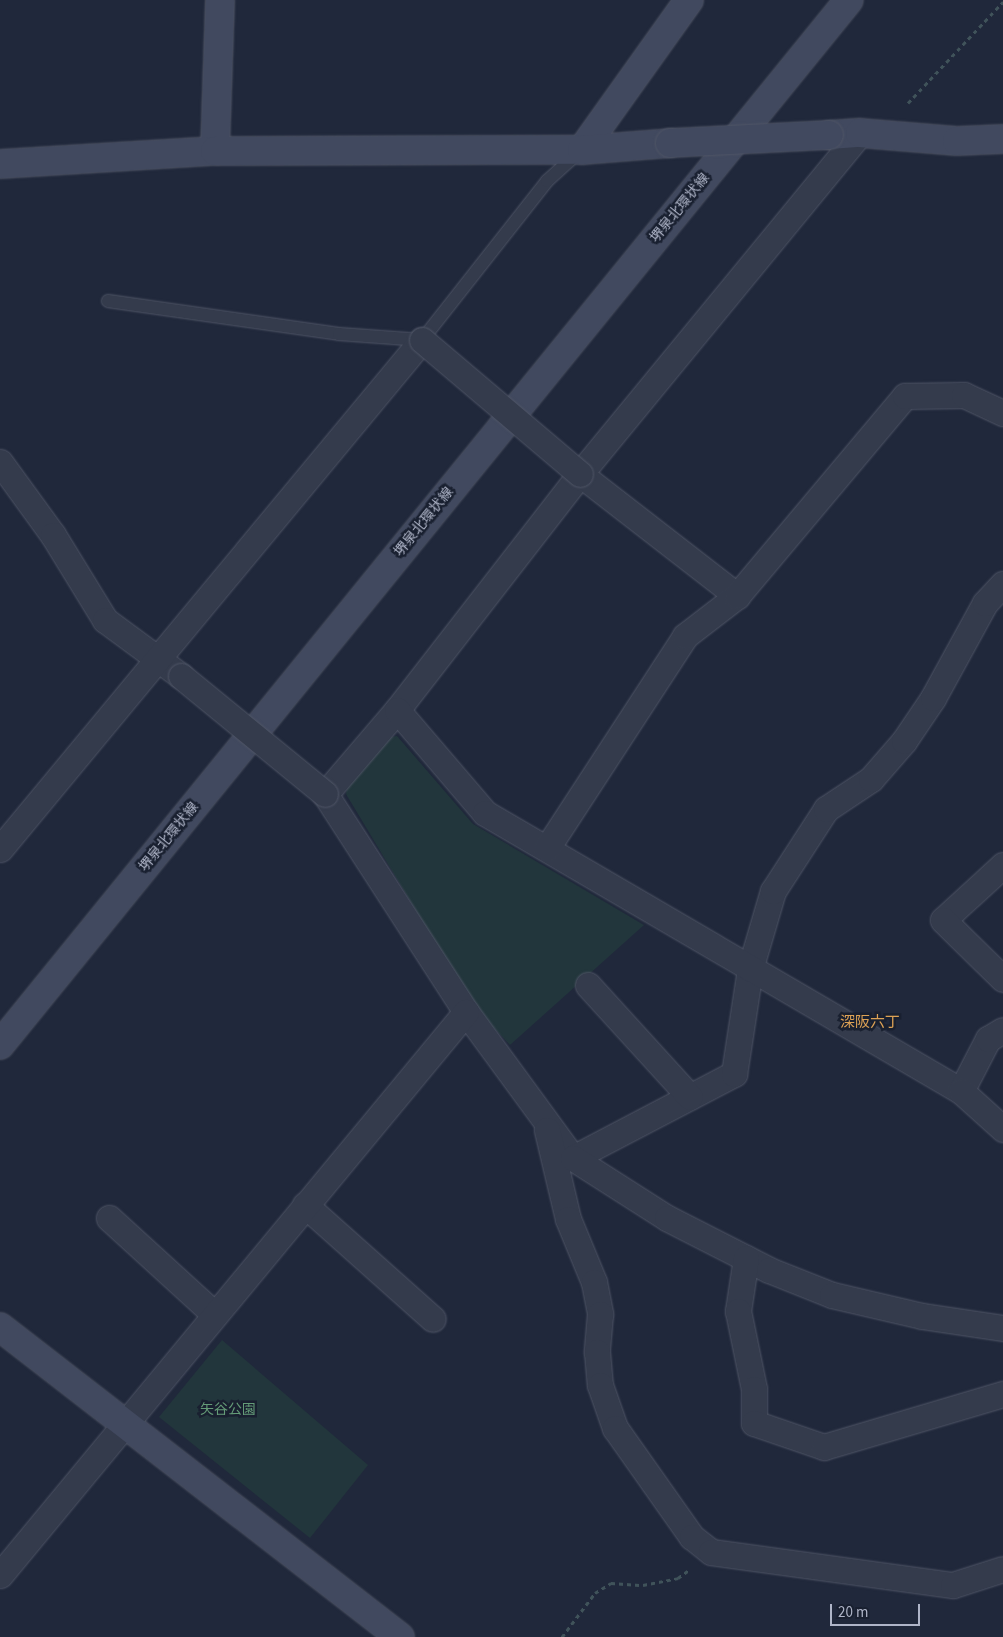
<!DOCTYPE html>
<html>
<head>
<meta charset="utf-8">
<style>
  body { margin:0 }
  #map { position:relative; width:1003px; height:1637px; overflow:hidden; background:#20283b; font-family:"Source Sans 3","Noto Sans JP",sans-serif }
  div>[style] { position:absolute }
  .green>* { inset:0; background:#22363c }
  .path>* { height:3px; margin-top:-1.5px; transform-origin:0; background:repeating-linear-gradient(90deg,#40535a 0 4px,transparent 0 8px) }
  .roads { filter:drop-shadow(0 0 1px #4f5566) drop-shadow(0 0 1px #4f5566) }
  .lane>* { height:12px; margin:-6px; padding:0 6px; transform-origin:6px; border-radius:6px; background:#343b4c }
  .street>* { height:25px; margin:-12.5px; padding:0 12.5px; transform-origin:12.5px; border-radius:12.5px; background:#343b4c }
  .secondary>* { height:28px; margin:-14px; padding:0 14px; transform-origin:14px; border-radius:14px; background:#41495f }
  .bridges { filter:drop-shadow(0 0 1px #4f5566) drop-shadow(0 0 1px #4f5566) }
  .street-bridge>* { height:25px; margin:-12.5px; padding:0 12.5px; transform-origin:12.5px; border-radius:12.5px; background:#343b4c }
  .secondary-bridge>* { height:28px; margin:-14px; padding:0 14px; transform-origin:14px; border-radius:14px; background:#41495f }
  span { translate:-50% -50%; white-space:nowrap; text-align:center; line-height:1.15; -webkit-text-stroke:5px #192030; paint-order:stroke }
  .street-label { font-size:14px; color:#afb5c8 }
  .park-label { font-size:14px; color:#649b77 }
  .neighbourhood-label { font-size:15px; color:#dca155 }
  .scale { position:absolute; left:830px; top:1604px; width:90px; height:22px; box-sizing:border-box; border:2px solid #afb5c8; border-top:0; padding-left:6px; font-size:15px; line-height:18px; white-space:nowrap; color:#afb5c8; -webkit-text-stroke:4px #192030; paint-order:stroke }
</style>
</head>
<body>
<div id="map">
  <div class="green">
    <div style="clip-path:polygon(397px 736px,473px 824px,644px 925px,510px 1045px,473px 1006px,346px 794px,348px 781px,385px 738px)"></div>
    <div style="clip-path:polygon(222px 1340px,368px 1465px,310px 1538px,159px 1417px)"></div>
  </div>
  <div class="path">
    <div style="left:908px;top:103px;width:139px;rotate:-46.8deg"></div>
    <div style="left:562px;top:1637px;width:55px;rotate:-53.1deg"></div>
    <div style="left:595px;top:1593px;width:19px;rotate:-32deg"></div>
    <div style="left:611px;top:1583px;width:32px;rotate:4deg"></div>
    <div style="left:643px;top:1585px;width:36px;rotate:-11deg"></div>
    <div style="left:678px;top:1578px;width:14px;rotate:-36deg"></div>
  </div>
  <div class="roads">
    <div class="lane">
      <div style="left:108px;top:301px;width:233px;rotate:8.1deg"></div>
      <div style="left:339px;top:334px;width:83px;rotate:4.1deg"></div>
      <div style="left:422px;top:340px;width:202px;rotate:-51.8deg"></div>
      <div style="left:547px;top:181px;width:42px;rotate:-42.1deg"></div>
    </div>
    <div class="street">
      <div style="left:860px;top:133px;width:441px;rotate:129.4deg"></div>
      <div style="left:580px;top:474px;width:299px;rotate:127.8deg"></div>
      <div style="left:397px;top:710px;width:111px;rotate:130.6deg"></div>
      <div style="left:325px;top:794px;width:260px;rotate:57.1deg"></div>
      <div style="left:466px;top:1012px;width:181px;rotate:53.8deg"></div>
      <div style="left:573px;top:1158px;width:182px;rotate:-27.6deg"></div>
      <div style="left:734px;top:1074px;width:106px;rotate:-81.3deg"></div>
      <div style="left:750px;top:969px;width:81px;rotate:-73.6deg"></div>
      <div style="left:773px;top:891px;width:98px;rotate:-57.1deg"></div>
      <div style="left:826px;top:809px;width:54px;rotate:-33.7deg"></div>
      <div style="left:871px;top:779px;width:50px;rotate:-49deg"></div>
      <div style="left:904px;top:741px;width:52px;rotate:-56deg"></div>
      <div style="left:933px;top:698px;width:108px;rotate:-61.3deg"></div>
      <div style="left:985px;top:603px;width:26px;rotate:-47deg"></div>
      <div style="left:0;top:462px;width:90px;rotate:54deg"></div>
      <div style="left:53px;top:535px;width:100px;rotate:58.5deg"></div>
      <div style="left:105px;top:620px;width:94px;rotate:36.4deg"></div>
      <div style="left:580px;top:474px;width:199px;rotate:37.8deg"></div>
      <div style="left:397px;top:710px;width:135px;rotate:49.5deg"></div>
      <div style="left:485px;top:813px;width:551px;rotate:30.29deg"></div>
      <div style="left:961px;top:1091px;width:59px;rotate:-62.6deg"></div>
      <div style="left:988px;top:1039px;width:17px;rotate:-31deg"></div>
      <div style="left:547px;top:848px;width:253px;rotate:-56.9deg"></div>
      <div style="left:685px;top:636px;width:66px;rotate:-37.6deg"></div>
      <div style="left:737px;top:596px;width:261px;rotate:-50deg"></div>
      <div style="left:905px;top:396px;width:59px;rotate:-1deg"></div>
      <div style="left:964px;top:395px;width:43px;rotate:24.8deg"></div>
      <div style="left:0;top:849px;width:661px;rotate:-50.34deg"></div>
      <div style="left:1003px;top:865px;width:81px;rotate:137.5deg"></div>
      <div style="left:943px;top:920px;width:84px;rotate:44.5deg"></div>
      <div style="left:588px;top:985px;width:151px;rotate:47.7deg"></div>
      <div style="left:961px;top:1091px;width:57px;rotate:42.1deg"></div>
      <div style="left:547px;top:1130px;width:91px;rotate:76.7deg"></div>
      <div style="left:568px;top:1219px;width:68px;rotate:67.6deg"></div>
      <div style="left:594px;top:1282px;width:33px;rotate:79deg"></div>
      <div style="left:600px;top:1314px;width:38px;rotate:95deg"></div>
      <div style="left:597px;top:1352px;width:33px;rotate:85deg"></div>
      <div style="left:600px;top:1385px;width:46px;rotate:70.8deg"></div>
      <div style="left:615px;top:1428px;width:133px;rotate:54.8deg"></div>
      <div style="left:692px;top:1537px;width:24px;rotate:38deg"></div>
      <div style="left:711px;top:1552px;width:244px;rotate:7.8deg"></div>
      <div style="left:953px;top:1585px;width:52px;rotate:-17.7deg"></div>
      <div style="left:573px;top:1158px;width:112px;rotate:32.6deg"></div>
      <div style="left:667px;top:1218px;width:114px;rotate:27deg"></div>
      <div style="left:769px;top:1270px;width:68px;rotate:21.6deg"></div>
      <div style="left:832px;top:1295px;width:92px;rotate:13.1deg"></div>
      <div style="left:922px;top:1316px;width:82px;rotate:8.4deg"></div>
      <div style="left:305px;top:1205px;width:171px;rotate:41.7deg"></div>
      <div style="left:109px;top:1218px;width:142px;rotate:42.4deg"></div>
      <div style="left:746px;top:1258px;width:54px;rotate:98.6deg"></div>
      <div style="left:738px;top:1311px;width:80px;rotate:78.4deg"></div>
      <div style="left:754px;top:1389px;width:34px;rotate:90deg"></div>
      <div style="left:754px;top:1423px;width:74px;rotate:18.9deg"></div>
      <div style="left:824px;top:1447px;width:187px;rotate:-16.5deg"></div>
      <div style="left:0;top:1575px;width:731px;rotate:-50.39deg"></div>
    </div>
    <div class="secondary">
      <div style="left:829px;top:135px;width:31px;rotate:-4deg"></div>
      <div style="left:860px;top:133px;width:97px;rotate:4.7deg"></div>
      <div style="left:957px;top:141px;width:46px;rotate:-2.5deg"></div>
      <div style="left:582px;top:150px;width:184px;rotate:-54.5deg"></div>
      <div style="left:215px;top:151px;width:151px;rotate:-88.1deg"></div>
      <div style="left:0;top:164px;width:215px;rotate:-3.5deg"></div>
      <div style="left:215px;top:151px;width:367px;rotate:-0.2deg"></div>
      <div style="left:582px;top:150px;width:88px;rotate:-4.5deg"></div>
      <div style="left:0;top:1045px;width:1346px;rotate:-50.91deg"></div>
      <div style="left:0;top:1327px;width:506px;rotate:37.78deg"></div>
    </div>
  </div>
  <div class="bridges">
    <div class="street-bridge">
      <div style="left:422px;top:340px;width:207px;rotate:40.3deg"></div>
      <div style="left:181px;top:676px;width:186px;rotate:39.3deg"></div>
    </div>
    <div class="secondary-bridge">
      <div style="left:670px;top:143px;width:159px;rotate:-2.9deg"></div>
    </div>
  </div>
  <div class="street-label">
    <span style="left:680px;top:208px;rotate:-51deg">堺泉北環状線</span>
    <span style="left:424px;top:522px;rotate:-51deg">堺泉北環状線</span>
    <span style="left:169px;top:837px;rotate:-51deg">堺泉北環状線</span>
  </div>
  <div class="park-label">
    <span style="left:228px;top:1410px">矢谷公園</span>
  </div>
  <div class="neighbourhood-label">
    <span style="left:870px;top:1023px">深阪六丁</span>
  </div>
  <div class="scale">20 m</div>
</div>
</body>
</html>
